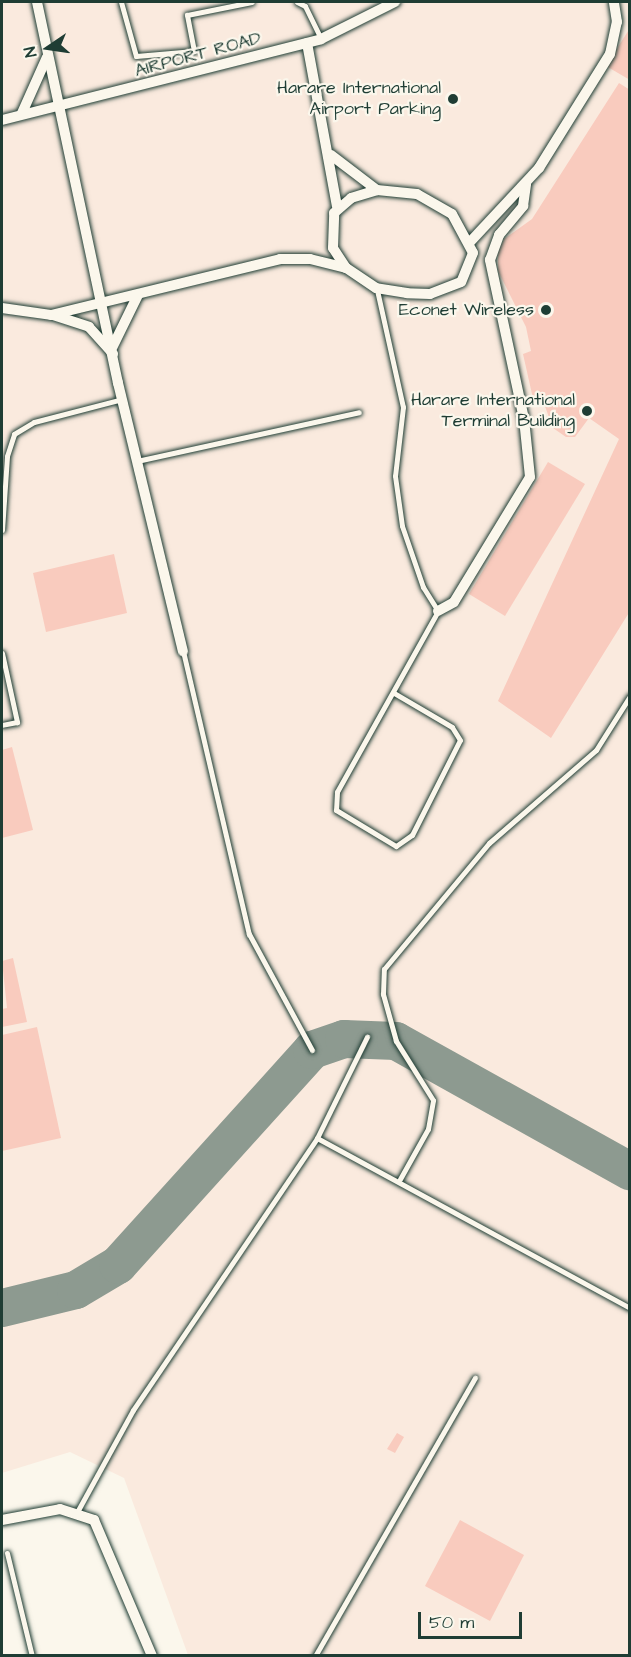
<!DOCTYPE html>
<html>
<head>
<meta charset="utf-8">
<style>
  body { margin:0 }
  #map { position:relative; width:631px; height:1657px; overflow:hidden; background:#fbf7ec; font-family:"Architects Daughter",sans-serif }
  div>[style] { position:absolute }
  .built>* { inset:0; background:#faeade }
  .taxiway>* { height:38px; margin:-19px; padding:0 19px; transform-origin:19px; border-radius:19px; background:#8d9a90 }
  .building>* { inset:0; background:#f9cbbe }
  .roads { filter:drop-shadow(0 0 2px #1f3d34) drop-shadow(0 0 2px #1f3d34) }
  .lane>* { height:5px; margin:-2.5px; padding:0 2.5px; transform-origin:2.5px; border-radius:2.5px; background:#fbf7ec }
  .street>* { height:10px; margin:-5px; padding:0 5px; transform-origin:5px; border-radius:5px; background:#fbf7ec }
  .dots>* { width:16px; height:16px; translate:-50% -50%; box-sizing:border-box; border:3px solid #fbf7ec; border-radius:50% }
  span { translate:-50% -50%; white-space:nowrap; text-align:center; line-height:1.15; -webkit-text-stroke:4.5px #fbf7ec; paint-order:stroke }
  .street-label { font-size:18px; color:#1f3d34 }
  .poi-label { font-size:18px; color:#1f3d34 }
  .right { translate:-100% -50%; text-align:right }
  .frame { position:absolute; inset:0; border:3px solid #1f3d34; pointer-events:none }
  .north { position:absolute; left:18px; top:18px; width:60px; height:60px; -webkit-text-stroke:4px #fbf7ec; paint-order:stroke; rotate:257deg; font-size:16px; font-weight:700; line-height:24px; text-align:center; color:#1f3d34 }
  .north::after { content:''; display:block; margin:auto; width:21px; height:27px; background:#1f3d34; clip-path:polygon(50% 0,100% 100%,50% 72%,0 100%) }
  .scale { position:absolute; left:418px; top:1612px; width:104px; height:27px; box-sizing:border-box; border:3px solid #1f3d34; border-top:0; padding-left:8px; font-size:18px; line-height:21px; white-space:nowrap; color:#1f3d34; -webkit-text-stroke:4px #fbf7ec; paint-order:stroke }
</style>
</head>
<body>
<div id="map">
  <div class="built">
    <div style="clip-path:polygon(2px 2px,629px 2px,629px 1655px,188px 1655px,124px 1478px,70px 1452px,2px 1473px)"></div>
  </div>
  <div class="taxiway">
    <div style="left:2px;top:1308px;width:76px;rotate:-13.7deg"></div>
    <div style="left:76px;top:1290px;width:49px;rotate:-30.8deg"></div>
    <div style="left:118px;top:1265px;width:290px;rotate:-47.9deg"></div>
    <div style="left:312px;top:1050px;width:34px;rotate:-19deg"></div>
    <div style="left:344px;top:1039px;width:52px;rotate:2.2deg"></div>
    <div style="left:396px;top:1041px;width:268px;rotate:29.1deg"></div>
  </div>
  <div class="building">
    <div style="clip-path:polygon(630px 28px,630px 80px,606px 66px)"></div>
    <div style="clip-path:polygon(619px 83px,630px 90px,630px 611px,551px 738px,498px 701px,619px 439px,589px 418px,575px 437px,566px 437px,553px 428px,543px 401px,534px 403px,523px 354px,531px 351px,526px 327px,498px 271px,498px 252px,504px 239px,532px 219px)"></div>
    <div style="clip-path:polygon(548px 462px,585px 484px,505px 616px,469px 594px)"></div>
    <div style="clip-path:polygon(114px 554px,127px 613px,46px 632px,33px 573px)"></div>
    <div style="clip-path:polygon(12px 747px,33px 830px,2px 838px,2px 750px)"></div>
    <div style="clip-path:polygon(13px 958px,27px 1022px,2px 1027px,2px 1009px,7px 1008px,2px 961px)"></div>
    <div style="clip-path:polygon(37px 1027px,61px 1138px,2px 1151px,2px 1035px)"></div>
    <div style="clip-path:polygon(397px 1433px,404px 1437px,395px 1453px,387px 1449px)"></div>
    <div style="clip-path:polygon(460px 1520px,524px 1555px,490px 1621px,425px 1586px)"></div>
  </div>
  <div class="roads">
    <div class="lane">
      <div style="left:121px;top:2px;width:56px;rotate:74.5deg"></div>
      <div style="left:136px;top:56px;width:58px;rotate:-4.9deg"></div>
      <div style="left:194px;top:51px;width:37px;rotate:-101deg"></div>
      <div style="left:187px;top:15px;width:66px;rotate:-11.3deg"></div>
      <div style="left:297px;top:2px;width:9px;rotate:27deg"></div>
      <div style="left:305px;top:6px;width:37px;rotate:64deg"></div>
      <div style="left:377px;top:290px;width:120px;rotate:77.5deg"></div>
      <div style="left:403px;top:407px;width:69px;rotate:96.6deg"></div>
      <div style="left:395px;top:476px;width:50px;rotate:82deg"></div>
      <div style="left:402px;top:526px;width:65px;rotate:71deg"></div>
      <div style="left:423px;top:587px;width:28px;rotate:58deg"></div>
      <div style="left:438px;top:611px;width:207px;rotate:119.2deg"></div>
      <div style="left:337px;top:792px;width:18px;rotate:93deg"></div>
      <div style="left:336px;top:810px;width:70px;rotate:31deg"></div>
      <div style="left:396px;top:846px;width:19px;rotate:-35deg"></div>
      <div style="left:412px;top:835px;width:106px;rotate:-63.2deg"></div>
      <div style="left:460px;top:740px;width:15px;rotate:-122deg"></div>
      <div style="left:452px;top:727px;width:67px;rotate:-149.6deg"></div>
      <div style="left:137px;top:461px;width:227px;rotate:-12.4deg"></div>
      <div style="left:2px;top:530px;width:74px;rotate:-86.1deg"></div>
      <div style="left:7px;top:456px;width:23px;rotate:-72deg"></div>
      <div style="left:14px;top:434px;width:23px;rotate:-31deg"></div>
      <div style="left:34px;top:422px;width:91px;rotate:-14.6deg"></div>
      <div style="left:183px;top:651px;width:291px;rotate:76.9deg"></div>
      <div style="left:249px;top:934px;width:132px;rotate:61.5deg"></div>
      <div style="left:2px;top:653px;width:71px;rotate:77.7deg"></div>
      <div style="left:17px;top:722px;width:15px;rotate:169deg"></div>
      <div style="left:317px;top:1138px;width:356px;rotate:28.5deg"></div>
      <div style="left:400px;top:1179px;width:57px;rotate:-60.8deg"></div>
      <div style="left:428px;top:1129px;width:29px;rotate:-80deg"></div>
      <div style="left:433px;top:1100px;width:70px;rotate:-122.1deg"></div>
      <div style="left:396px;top:1041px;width:49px;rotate:-105.5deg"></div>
      <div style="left:383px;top:994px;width:25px;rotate:-88deg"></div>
      <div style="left:384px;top:969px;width:164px;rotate:-50.2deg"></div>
      <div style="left:489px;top:843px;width:142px;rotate:-41deg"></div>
      <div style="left:596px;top:750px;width:64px;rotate:-57.8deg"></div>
      <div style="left:77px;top:1512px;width:116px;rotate:-61.2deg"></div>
      <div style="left:133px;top:1410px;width:328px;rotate:-55.9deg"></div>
      <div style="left:317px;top:1138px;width:113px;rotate:-63.7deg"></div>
      <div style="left:7px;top:1553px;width:106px;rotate:76.4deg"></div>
      <div style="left:315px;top:1656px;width:321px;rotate:-60.1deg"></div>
    </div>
    <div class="street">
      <div style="left:37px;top:2px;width:390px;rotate:78deg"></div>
      <div style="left:118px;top:383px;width:276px;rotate:76.4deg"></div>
      <div style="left:307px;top:43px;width:166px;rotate:79.6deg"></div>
      <div style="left:22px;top:113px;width:61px;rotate:-65.9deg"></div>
      <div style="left:2px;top:120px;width:329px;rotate:-14.2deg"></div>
      <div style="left:321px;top:39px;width:83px;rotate:-26.6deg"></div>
      <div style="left:331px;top:155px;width:58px;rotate:37.3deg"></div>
      <div style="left:377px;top:190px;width:40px;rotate:5.7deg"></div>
      <div style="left:417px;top:194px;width:40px;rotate:29.7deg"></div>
      <div style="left:452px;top:214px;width:44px;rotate:61.7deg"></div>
      <div style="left:473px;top:253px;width:31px;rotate:112deg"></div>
      <div style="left:461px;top:282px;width:33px;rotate:159deg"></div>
      <div style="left:430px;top:294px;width:23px;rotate:-178deg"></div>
      <div style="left:407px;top:293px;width:31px;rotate:-171deg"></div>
      <div style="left:376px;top:288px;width:36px;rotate:-146deg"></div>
      <div style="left:346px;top:268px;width:24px;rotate:-123deg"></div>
      <div style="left:333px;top:248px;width:35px;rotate:-88deg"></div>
      <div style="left:334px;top:213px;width:23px;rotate:-41deg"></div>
      <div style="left:351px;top:198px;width:27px;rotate:-17deg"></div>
      <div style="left:471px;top:241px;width:100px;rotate:-47deg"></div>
      <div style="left:539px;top:168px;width:134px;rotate:-58.1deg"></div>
      <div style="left:610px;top:54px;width:33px;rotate:-78deg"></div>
      <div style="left:617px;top:22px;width:20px;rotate:-99deg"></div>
      <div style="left:2px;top:308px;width:49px;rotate:8.1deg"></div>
      <div style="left:51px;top:315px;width:236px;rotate:-13.7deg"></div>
      <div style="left:280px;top:259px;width:30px"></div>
      <div style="left:310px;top:259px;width:37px;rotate:14deg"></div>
      <div style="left:53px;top:315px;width:38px;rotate:18deg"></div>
      <div style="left:89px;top:327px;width:36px;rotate:48deg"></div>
      <div style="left:112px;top:348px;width:59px;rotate:-63.9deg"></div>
      <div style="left:438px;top:611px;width:18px;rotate:-29deg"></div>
      <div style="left:454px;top:602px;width:146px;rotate:-58.7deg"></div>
      <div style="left:530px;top:477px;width:58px;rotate:-95.9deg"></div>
      <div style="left:524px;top:419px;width:163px;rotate:-102.1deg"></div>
      <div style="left:490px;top:260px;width:27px;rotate:-70deg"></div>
      <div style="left:499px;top:235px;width:38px;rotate:-50deg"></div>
      <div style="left:523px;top:206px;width:22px;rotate:-82deg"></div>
      <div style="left:2px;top:1520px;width:59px;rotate:-10.7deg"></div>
      <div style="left:60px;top:1509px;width:36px;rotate:18deg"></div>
      <div style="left:94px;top:1520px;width:148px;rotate:66.9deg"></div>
    </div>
  </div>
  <div class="dots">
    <div style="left:453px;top:99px;background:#1f3d34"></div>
    <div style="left:546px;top:310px;background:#1f3d34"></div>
    <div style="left:587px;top:411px;background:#1f3d34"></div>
  </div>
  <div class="street-label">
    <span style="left:198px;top:55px;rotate:-15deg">AIRPORT ROAD</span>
  </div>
  <div class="poi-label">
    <span class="right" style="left:441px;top:99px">Harare International<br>Airport Parking</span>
    <span class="right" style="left:534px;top:310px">Econet Wireless</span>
    <span class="right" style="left:575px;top:411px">Harare International<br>Terminal Building</span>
  </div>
  <div class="frame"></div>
  <div class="north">N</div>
  <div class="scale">50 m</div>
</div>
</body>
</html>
